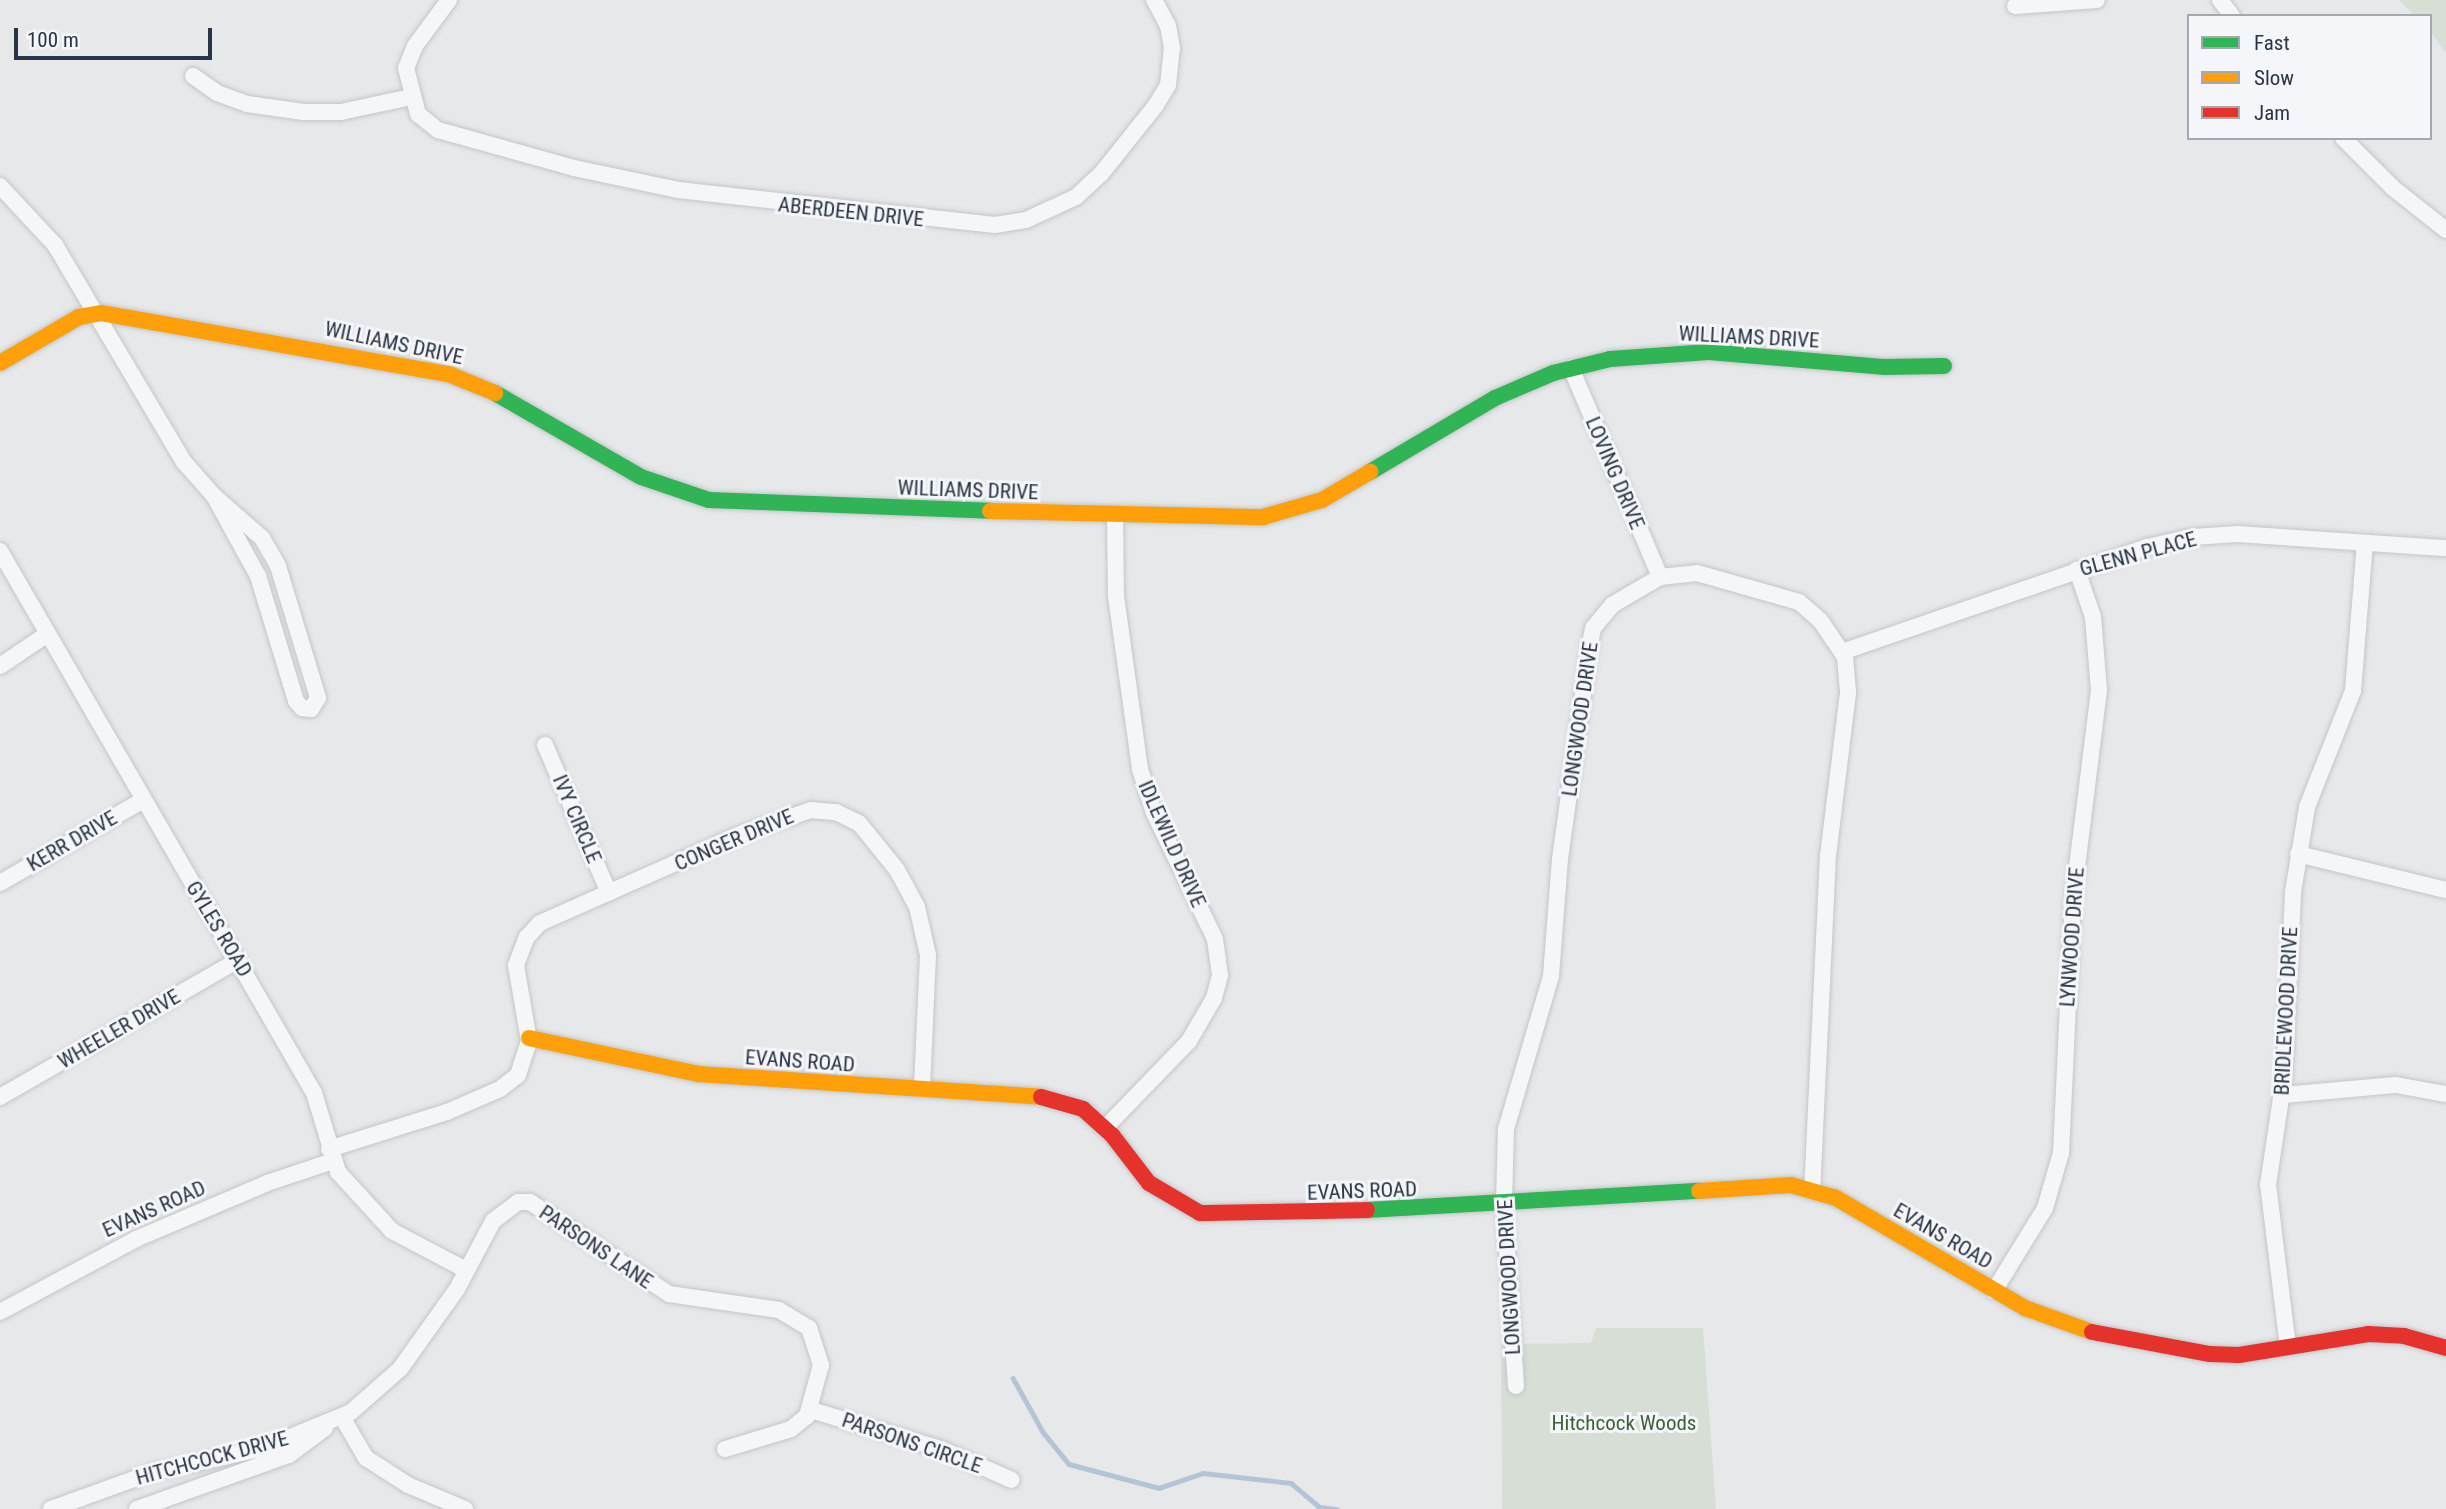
<!DOCTYPE html>
<html>
<head>
<meta charset="utf-8">
<style>
  body { margin:0 }
  #map { position:relative; width:2446px; height:1509px; overflow:hidden; background:#e6e8ea; font-family:"Roboto Condensed",sans-serif }
  div>[style] { position:absolute }
  .green>* { inset:0; background:#d6ded6 }
  .stream>* { height:4.5px; margin:-2.25px; padding:0 2.25px; transform-origin:2.25px; border-radius:2.25px; background:#b4c4d5 }
  .roads { filter:drop-shadow(0 0 2px #c4c6c8) drop-shadow(0 0 2px #c4c6c8) }
  .street>* { height:16px; margin:-8px; padding:0 8px; transform-origin:8px; border-radius:8px; background:#f5f6f7 }
  .fast>* { height:16px; margin:-8px; padding:0 8px; transform-origin:8px; border-radius:8px; background:#30b455 }
  .slow>* { height:16px; margin:-8px; padding:0 8px; transform-origin:8px; border-radius:8px; background:#ff9f0a }
  .jam>* { height:16px; margin:-8px; padding:0 8px; transform-origin:8px; border-radius:8px; background:#e5322d }
  span { translate:-50% -50%; white-space:nowrap; text-align:center; line-height:1.15; -webkit-text-stroke:6px #f4f6f9; paint-order:stroke }
  .street-label { font-size:21px; color:#2b3445 }
  .park-label { font-size:21px; color:#3f6138 }
  .legend { position:absolute; left:2187px; top:14px; width:245px; height:126px; box-sizing:border-box; background:#f4f6f9; border:2px solid #a4a8b1; margin:0; padding:9px 12px; list-style:none; font-size:21px; color:#2b3445 }
  .legend li { display:flex; align-items:center; gap:14px; height:35px }
  .legend b { width:35px; border:2px solid #a4a8b1 }
  .scale { position:absolute; left:14px; top:28px; width:198px; height:32px; box-sizing:border-box; border:4px solid #2b3445; border-top:0; padding-left:9px; font-size:21px; line-height:24px; white-space:nowrap; color:#2b3445; -webkit-text-stroke:5px #f4f6f9; paint-order:stroke }
</style>
</head>
<body>
<div id="map">
  <div class="green">
    <div style="clip-path:polygon(2399px 0,2446px 0,2446px 53px,2430px 31px,2430px 16px,2415px 16px)"></div>
    <div style="clip-path:polygon(1596px 1328px,1703px 1328px,1716px 1509px,1502px 1509px,1501px 1344px,1591px 1343px)"></div>
  </div>
  <div class="stream">
    <div style="left:1013px;top:1378px;width:62px;rotate:60.9deg"></div>
    <div style="left:1043px;top:1432px;width:41px;rotate:50.9deg"></div>
    <div style="left:1069px;top:1464px;width:93px;rotate:14.9deg"></div>
    <div style="left:1159px;top:1488px;width:46px;rotate:-18.8deg"></div>
    <div style="left:1203px;top:1473px;width:89px;rotate:6.5deg"></div>
    <div style="left:1291px;top:1483px;width:38px;rotate:40deg"></div>
    <div style="left:1320px;top:1507px;width:17px;rotate:7deg"></div>
  </div>
  <div class="roads">
    <div class="street">
      <div style="left:449px;top:0;width:57px;rotate:126.5deg"></div>
      <div style="left:415px;top:46px;width:24px;rotate:112deg"></div>
      <div style="left:406px;top:68px;width:48px;rotate:75.4deg"></div>
      <div style="left:418px;top:114px;width:26px;rotate:39deg"></div>
      <div style="left:438px;top:130px;width:141px;rotate:15.6deg"></div>
      <div style="left:574px;top:168px;width:106px;rotate:11.9deg"></div>
      <div style="left:678px;top:190px;width:319px;rotate:6.3deg"></div>
      <div style="left:995px;top:225px;width:31px;rotate:-9deg"></div>
      <div style="left:1026px;top:220px;width:55px;rotate:-24.7deg"></div>
      <div style="left:1076px;top:197px;width:34px;rotate:-43deg"></div>
      <div style="left:1101px;top:174px;width:88px;rotate:-51.4deg"></div>
      <div style="left:1156px;top:105px;width:23px;rotate:-59deg"></div>
      <div style="left:1168px;top:85px;width:37px;rotate:-84deg"></div>
      <div style="left:1172px;top:48px;width:22px;rotate:-100deg"></div>
      <div style="left:1168px;top:26px;width:30px;rotate:-118deg"></div>
      <div style="left:2220px;top:0;width:20px;rotate:53deg"></div>
      <div style="left:2015px;top:6px;width:82px;rotate:-4.2deg"></div>
      <div style="left:193px;top:76px;width:29px;rotate:35deg"></div>
      <div style="left:217px;top:93px;width:32px;rotate:20deg"></div>
      <div style="left:247px;top:104px;width:57px;rotate:8.1deg"></div>
      <div style="left:303px;top:112px;width:38px"></div>
      <div style="left:341px;top:112px;width:72px;rotate:-12.1deg"></div>
      <div style="left:2343px;top:138px;width:71px;rotate:45deg"></div>
      <div style="left:2393px;top:188px;width:68px;rotate:38.4deg"></div>
      <div style="left:0;top:186px;width:81px;rotate:47deg"></div>
      <div style="left:55px;top:245px;width:252px;rotate:59.3deg"></div>
      <div style="left:184px;top:462px;width:45px;rotate:48.6deg"></div>
      <div style="left:1571px;top:368px;width:227px;rotate:66.9deg"></div>
      <div style="left:214px;top:496px;width:64px;rotate:41.2deg"></div>
      <div style="left:262px;top:538px;width:32px;rotate:60deg"></div>
      <div style="left:278px;top:566px;width:138px;rotate:73.1deg"></div>
      <div style="left:318px;top:698px;width:13px;rotate:122deg"></div>
      <div style="left:311px;top:709px;width:9px;rotate:-174deg"></div>
      <div style="left:302px;top:708px;width:9px;rotate:-131deg"></div>
      <div style="left:296px;top:701px;width:131px;rotate:-106.9deg"></div>
      <div style="left:258px;top:576px;width:91px;rotate:-118.8deg"></div>
      <div style="left:0;top:551px;width:626px;rotate:59.91deg"></div>
      <div style="left:314px;top:1093px;width:83px;rotate:73.1deg"></div>
      <div style="left:338px;top:1172px;width:80px;rotate:47.5deg"></div>
      <div style="left:392px;top:1231px;width:84px;rotate:27.8deg"></div>
      <div style="left:1842px;top:652px;width:323px;rotate:-19deg"></div>
      <div style="left:2147px;top:547px;width:46px;rotate:-12.5deg"></div>
      <div style="left:2192px;top:537px;width:46px;rotate:-3.7deg"></div>
      <div style="left:2238px;top:534px;width:208px;rotate:3.9deg"></div>
      <div style="left:0;top:666px;width:55px;rotate:-34deg"></div>
      <div style="left:545px;top:745px;width:161px;rotate:66.6deg"></div>
      <div style="left:2298px;top:854px;width:152px;rotate:13.7deg"></div>
      <div style="left:0;top:883px;width:165px;rotate:-30.1deg"></div>
      <div style="left:2283px;top:1095px;width:113px;rotate:-5.1deg"></div>
      <div style="left:2396px;top:1085px;width:51px;rotate:10.2deg"></div>
      <div style="left:0;top:1097px;width:275px;rotate:-29.9deg"></div>
      <div style="left:1105px;top:1128px;width:121px;rotate:-46deg"></div>
      <div style="left:1189px;top:1041px;width:50px;rotate:-59.8deg"></div>
      <div style="left:1214px;top:998px;width:24px;rotate:-75deg"></div>
      <div style="left:1220px;top:975px;width:36px;rotate:-98deg"></div>
      <div style="left:1215px;top:939px;width:140px;rotate:-115.8deg"></div>
      <div style="left:1154px;top:813px;width:46px;rotate:-107.7deg"></div>
      <div style="left:1140px;top:769px;width:175px;rotate:-97.9deg"></div>
      <div style="left:1116px;top:596px;width:80px;rotate:-90.7deg"></div>
      <div style="left:329px;top:1149px;width:124px;rotate:-17.4deg"></div>
      <div style="left:447px;top:1112px;width:58px;rotate:-23.5deg"></div>
      <div style="left:500px;top:1089px;width:23px;rotate:-38deg"></div>
      <div style="left:518px;top:1075px;width:36px;rotate:-72deg"></div>
      <div style="left:529px;top:1041px;width:77px;rotate:-99.7deg"></div>
      <div style="left:516px;top:965px;width:30px;rotate:-69deg"></div>
      <div style="left:527px;top:937px;width:19px;rotate:-47deg"></div>
      <div style="left:540px;top:923px;width:220px;rotate:-23.9deg"></div>
      <div style="left:741px;top:834px;width:74px;rotate:-18.9deg"></div>
      <div style="left:811px;top:810px;width:25px;rotate:5deg"></div>
      <div style="left:836px;top:812px;width:25px;rotate:26deg"></div>
      <div style="left:859px;top:823px;width:60px;rotate:51deg"></div>
      <div style="left:897px;top:870px;width:42px;rotate:61.6deg"></div>
      <div style="left:917px;top:907px;width:49px;rotate:77.1deg"></div>
      <div style="left:928px;top:955px;width:134px;rotate:92.6deg"></div>
      <div style="left:1994px;top:1291px;width:97px;rotate:-58.4deg"></div>
      <div style="left:2045px;top:1208px;width:57px;rotate:-73.8deg"></div>
      <div style="left:2061px;top:1153px;width:254px;rotate:-87.3deg"></div>
      <div style="left:2073px;top:899px;width:211px;rotate:-82.9deg"></div>
      <div style="left:2099px;top:690px;width:73px;rotate:-94.7deg"></div>
      <div style="left:2093px;top:617px;width:50px;rotate:-108.8deg"></div>
      <div style="left:0;top:1312px;width:154px;rotate:-28.2deg"></div>
      <div style="left:136px;top:1239px;width:142px;rotate:-23.1deg"></div>
      <div style="left:267px;top:1183px;width:70px;rotate:-18.4deg"></div>
      <div style="left:2288px;top:1347px;width:163px;rotate:-97deg"></div>
      <div style="left:2268px;top:1185px;width:108px;rotate:-81.5deg"></div>
      <div style="left:2284px;top:1078px;width:186px;rotate:-87.2deg"></div>
      <div style="left:2293px;top:892px;width:86px;rotate:-80.6deg"></div>
      <div style="left:2307px;top:807px;width:125px;rotate:-68.4deg"></div>
      <div style="left:2353px;top:691px;width:148px;rotate:-85.4deg"></div>
      <div style="left:1516px;top:1386px;width:183px;rotate:-93.8deg"></div>
      <div style="left:1504px;top:1203px;width:74px;rotate:-88.5deg"></div>
      <div style="left:1506px;top:1129px;width:159px;rotate:-73.6deg"></div>
      <div style="left:1551px;top:976px;width:117px;rotate:-85.6deg"></div>
      <div style="left:1560px;top:859px;width:212px;rotate:-82.1deg"></div>
      <div style="left:1589px;top:649px;width:21px;rotate:-79deg"></div>
      <div style="left:1593px;top:628px;width:30px;rotate:-50deg"></div>
      <div style="left:1612px;top:605px;width:56px;rotate:-30.3deg"></div>
      <div style="left:1660px;top:577px;width:37px;rotate:-6deg"></div>
      <div style="left:1697px;top:573px;width:106px;rotate:15.9deg"></div>
      <div style="left:1799px;top:602px;width:28px;rotate:41deg"></div>
      <div style="left:1820px;top:620px;width:45px;rotate:56deg"></div>
      <div style="left:1845px;top:657px;width:36px;rotate:85deg"></div>
      <div style="left:1848px;top:693px;width:163px;rotate:97deg"></div>
      <div style="left:1828px;top:855px;width:334px;rotate:92.7deg"></div>
      <div style="left:811px;top:1410px;width:136px;rotate:16.7deg"></div>
      <div style="left:941px;top:1449px;width:77px;rotate:23.6deg"></div>
      <div style="left:342px;top:1417px;width:48px;rotate:59.7deg"></div>
      <div style="left:366px;top:1458px;width:50px;rotate:32.7deg"></div>
      <div style="left:408px;top:1485px;width:62px;rotate:22.8deg"></div>
      <div style="left:51px;top:1509px;width:106px;rotate:-19.8deg"></div>
      <div style="left:151px;top:1473px;width:116px;rotate:-12.5deg"></div>
      <div style="left:264px;top:1448px;width:94px;rotate:-22.5deg"></div>
      <div style="left:351px;top:1412px;width:65px;rotate:-41.3deg"></div>
      <div style="left:400px;top:1369px;width:98px;rotate:-54.5deg"></div>
      <div style="left:457px;top:1289px;width:77px;rotate:-62.1deg"></div>
      <div style="left:493px;top:1221px;width:31px;rotate:-37deg"></div>
      <div style="left:518px;top:1202px;width:12px"></div>
      <div style="left:530px;top:1202px;width:167px;rotate:33.5deg"></div>
      <div style="left:669px;top:1294px;width:111px;rotate:8.3deg"></div>
      <div style="left:779px;top:1310px;width:35px;rotate:31deg"></div>
      <div style="left:809px;top:1328px;width:39px;rotate:72deg"></div>
      <div style="left:821px;top:1365px;width:53px;rotate:105.4deg"></div>
      <div style="left:807px;top:1416px;width:21px;rotate:141deg"></div>
      <div style="left:791px;top:1429px;width:69px;rotate:163.1deg"></div>
      <div style="left:137px;top:1509px;width:161px;rotate:-19.6deg"></div>
      <div style="left:289px;top:1455px;width:45px;rotate:-36.9deg"></div>
    </div>
    <div class="fast">
      <div style="left:495px;top:393px;width:168px;rotate:29.9deg"></div>
      <div style="left:641px;top:477px;width:72px;rotate:18.7deg"></div>
      <div style="left:709px;top:500px;width:281px;rotate:2.2deg"></div>
      <div style="left:1370px;top:472px;width:145px;rotate:-30.6deg"></div>
      <div style="left:1495px;top:398px;width:63px;rotate:-23.3deg"></div>
      <div style="left:1553px;top:373px;width:59px;rotate:-13.8deg"></div>
      <div style="left:1610px;top:359px;width:99px;rotate:-4deg"></div>
      <div style="left:1709px;top:352px;width:177px;rotate:4.9deg"></div>
      <div style="left:1885px;top:367px;width:59px;rotate:-1deg"></div>
      <div style="left:1367px;top:1210px;width:333px;rotate:-3.3deg"></div>
    </div>
    <div class="slow">
      <div style="left:0;top:363px;width:91px;rotate:-30.2deg"></div>
      <div style="left:79px;top:317px;width:22px;rotate:-10deg"></div>
      <div style="left:101px;top:313px;width:355px;rotate:10deg"></div>
      <div style="left:451px;top:375px;width:48px;rotate:22.2deg"></div>
      <div style="left:990px;top:511px;width:273px;rotate:1.3deg"></div>
      <div style="left:1263px;top:517px;width:61px;rotate:-16.1deg"></div>
      <div style="left:1322px;top:500px;width:56px;rotate:-30.3deg"></div>
      <div style="left:529px;top:1038px;width:173px;rotate:12deg"></div>
      <div style="left:698px;top:1074px;width:344px;rotate:3.8deg"></div>
      <div style="left:1699px;top:1191px;width:92px;rotate:-3.7deg"></div>
      <div style="left:1791px;top:1185px;width:47px;rotate:16.1deg"></div>
      <div style="left:1836px;top:1198px;width:219px;rotate:30.2deg"></div>
      <div style="left:2025px;top:1308px;width:71px;rotate:19.7deg"></div>
    </div>
    <div class="jam">
      <div style="left:1041px;top:1097px;width:44px;rotate:15.9deg"></div>
      <div style="left:1083px;top:1109px;width:39px;rotate:42deg"></div>
      <div style="left:1112px;top:1135px;width:61px;rotate:52.4deg"></div>
      <div style="left:1149px;top:1183px;width:59px;rotate:30.5deg"></div>
      <div style="left:1200px;top:1213px;width:167px;rotate:-1deg"></div>
      <div style="left:2092px;top:1332px;width:120px;rotate:10.6deg"></div>
      <div style="left:2210px;top:1354px;width:29px;rotate:2deg"></div>
      <div style="left:2239px;top:1355px;width:131px;rotate:-9.2deg"></div>
      <div style="left:2368px;top:1334px;width:36px;rotate:3deg"></div>
      <div style="left:2404px;top:1336px;width:44px;rotate:15.9deg"></div>
    </div>
  </div>
  <div class="street-label">
    <span style="left:851px;top:212px;rotate:6deg">ABERDEEN DRIVE</span>
    <span style="left:1749px;top:337px;rotate:3deg">WILLIAMS DRIVE</span>
    <span style="left:394px;top:343px;rotate:12deg">WILLIAMS DRIVE</span>
    <span style="left:1615px;top:473px;rotate:67deg">LOVING DRIVE</span>
    <span style="left:968px;top:490px;rotate:2deg">WILLIAMS DRIVE</span>
    <span style="left:2138px;top:554px;rotate:-15deg">GLENN PLACE</span>
    <span style="left:1580px;top:719px;rotate:-82deg">LONGWOOD DRIVE</span>
    <span style="left:577px;top:819px;rotate:67deg">IVY CIRCLE</span>
    <span style="left:734px;top:840px;rotate:-23deg">CONGER DRIVE</span>
    <span style="left:72px;top:841px;rotate:-30deg">KERR DRIVE</span>
    <span style="left:1172px;top:844px;rotate:66deg">IDLEWILD DRIVE</span>
    <span style="left:219px;top:929px;rotate:59deg">GYLES ROAD</span>
    <span style="left:2072px;top:937px;rotate:-86deg">LYNWOOD DRIVE</span>
    <span style="left:2286px;top:1011px;rotate:-87deg">BRIDLEWOOD DRIVE</span>
    <span style="left:119px;top:1029px;rotate:-30deg">WHEELER DRIVE</span>
    <span style="left:800px;top:1061px;rotate:4deg">EVANS ROAD</span>
    <span style="left:1362px;top:1191px;rotate:-2deg">EVANS ROAD</span>
    <span style="left:154px;top:1209px;rotate:-24deg">EVANS ROAD</span>
    <span style="left:1943px;top:1236px;rotate:30deg">EVANS ROAD</span>
    <span style="left:596px;top:1247px;rotate:34deg">PARSONS LANE</span>
    <span style="left:1509px;top:1277px;rotate:-93deg">LONGWOOD DRIVE</span>
    <span style="left:912px;top:1443px;rotate:19deg">PARSONS CIRCLE</span>
    <span style="left:212px;top:1458px;rotate:-15deg">HITCHCOCK DRIVE</span>
  </div>
  <div class="park-label">
    <span style="left:1624px;top:1423px">Hitchcock Woods</span>
  </div>
  <ul class="legend">
  <li><b style="height:9px;background:#30b455"></b>Fast</li>
  <li><b style="height:9px;background:#ff9f0a"></b>Slow</li>
  <li><b style="height:9px;background:#e5322d"></b>Jam</li>
  </ul>
  <div class="scale">100 m</div>
</div>
</body>
</html>
